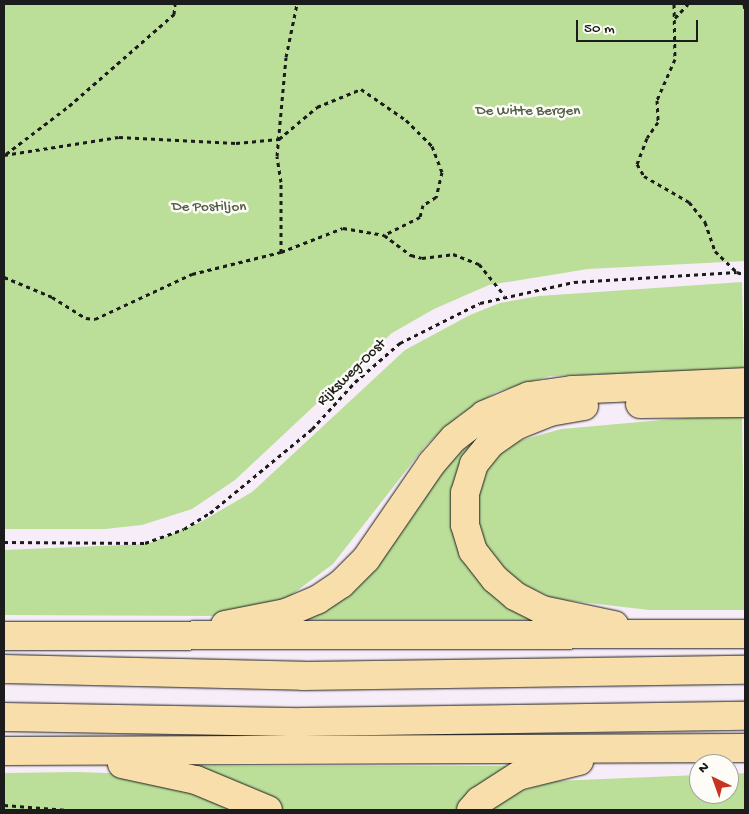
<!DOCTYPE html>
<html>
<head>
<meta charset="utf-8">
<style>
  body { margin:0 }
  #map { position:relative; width:749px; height:814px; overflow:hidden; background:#f7edf8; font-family:"Gochi Hand",sans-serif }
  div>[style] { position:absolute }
  .green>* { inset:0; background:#bbdf99 }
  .path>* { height:3px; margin-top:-1.5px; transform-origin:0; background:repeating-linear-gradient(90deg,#1c1c1c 0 4px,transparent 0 8px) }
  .roads { filter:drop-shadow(0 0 1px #1c1c1c) drop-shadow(0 0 1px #1c1c1c) }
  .highway>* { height:28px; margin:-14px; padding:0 14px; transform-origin:14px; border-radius:14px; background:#f8deab }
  span { translate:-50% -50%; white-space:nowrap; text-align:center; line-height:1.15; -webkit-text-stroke:5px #fdfcf7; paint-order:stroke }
  .park-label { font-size:15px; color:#546048 }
  .street-label { font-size:15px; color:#1c1c1c }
  .frame { position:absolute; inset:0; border:5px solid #1c1c1c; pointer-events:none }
  .north { position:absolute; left:689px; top:754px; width:50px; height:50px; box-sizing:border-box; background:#fdfcf7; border:1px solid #a3a29f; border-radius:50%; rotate:318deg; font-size:14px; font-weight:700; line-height:20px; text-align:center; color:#1c1c1c }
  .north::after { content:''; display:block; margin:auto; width:18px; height:22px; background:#c8321e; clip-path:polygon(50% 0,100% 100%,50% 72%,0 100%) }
  .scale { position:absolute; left:576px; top:20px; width:122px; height:22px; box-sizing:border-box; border:2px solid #1c1c1c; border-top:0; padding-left:6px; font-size:15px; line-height:18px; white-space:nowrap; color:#1c1c1c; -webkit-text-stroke:4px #fdfcf7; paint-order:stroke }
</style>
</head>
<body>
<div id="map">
  <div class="green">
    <div style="clip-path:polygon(4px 4px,745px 4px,745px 261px,588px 269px,489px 285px,434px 309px,392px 333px,235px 480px,192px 509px,142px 525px,105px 529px,4px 529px)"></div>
    <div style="clip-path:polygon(742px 282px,744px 370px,550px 376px,496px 392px,460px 415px,426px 445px,333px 564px,279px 604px,218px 616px,4px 615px,4px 550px,147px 544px,199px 523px,252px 492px,405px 350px,470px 315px,500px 303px,539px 296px)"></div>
    <div style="clip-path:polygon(742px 413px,745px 610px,649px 610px,555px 599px,515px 581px,501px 569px,479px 539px,478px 480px,497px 455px,515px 442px,561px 429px)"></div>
    <div style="clip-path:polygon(479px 435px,464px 456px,457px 477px,451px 497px,451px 520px,537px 620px,294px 620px,441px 465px)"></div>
    <div style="clip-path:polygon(166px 766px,533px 766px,460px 810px,277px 810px)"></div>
    <div style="clip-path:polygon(76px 772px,136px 774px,243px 810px,4px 810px,4px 773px)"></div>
    <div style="clip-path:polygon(745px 773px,745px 810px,487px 810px,511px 794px,555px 781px,699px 775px,699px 794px,729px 794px,729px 774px)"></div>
  </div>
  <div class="path">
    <div style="left:674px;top:4px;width:55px;rotate:89deg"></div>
    <div style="left:675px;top:59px;width:45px;rotate:113.7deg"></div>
    <div style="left:657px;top:100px;width:22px;rotate:87deg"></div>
    <div style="left:658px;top:122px;width:19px;rotate:125deg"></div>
    <div style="left:647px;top:138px;width:28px;rotate:111deg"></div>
    <div style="left:637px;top:164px;width:14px;rotate:60deg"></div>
    <div style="left:644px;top:176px;width:52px;rotate:30deg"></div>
    <div style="left:689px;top:202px;width:26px;rotate:51deg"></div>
    <div style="left:705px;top:222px;width:31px;rotate:71deg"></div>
    <div style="left:715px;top:251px;width:30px;rotate:44deg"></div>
    <div style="left:744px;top:4px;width:6px;rotate:81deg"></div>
    <div style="left:675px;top:18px;width:19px;rotate:-47deg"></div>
    <div style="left:6px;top:154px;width:79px;rotate:-37.3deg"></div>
    <div style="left:69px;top:106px;width:140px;rotate:-41.2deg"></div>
    <div style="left:174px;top:14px;width:10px;rotate:-84deg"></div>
    <div style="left:4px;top:155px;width:116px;rotate:-8.9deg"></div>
    <div style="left:119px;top:137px;width:117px;rotate:2.9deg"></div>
    <div style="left:236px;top:143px;width:43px;rotate:-5.3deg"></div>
    <div style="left:279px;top:139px;width:50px;rotate:-40.1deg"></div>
    <div style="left:317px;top:107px;width:48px;rotate:-22.2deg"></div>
    <div style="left:361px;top:89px;width:55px;rotate:34.6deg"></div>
    <div style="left:406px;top:120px;width:37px;rotate:45deg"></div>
    <div style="left:432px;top:146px;width:28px;rotate:69deg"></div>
    <div style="left:442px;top:172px;width:26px;rotate:103deg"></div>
    <div style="left:436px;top:197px;width:15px;rotate:148deg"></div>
    <div style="left:423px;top:205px;width:12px;rotate:104deg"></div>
    <div style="left:420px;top:217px;width:40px;rotate:153.4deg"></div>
    <div style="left:281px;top:252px;width:66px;rotate:-21.2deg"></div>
    <div style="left:343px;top:228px;width:42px;rotate:9.7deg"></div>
    <div style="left:384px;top:235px;width:34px;rotate:37deg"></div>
    <div style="left:411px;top:255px;width:11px;rotate:15deg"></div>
    <div style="left:422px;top:258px;width:31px;rotate:-7deg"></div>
    <div style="left:453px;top:254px;width:28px;rotate:21deg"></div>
    <div style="left:479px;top:264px;width:40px;rotate:51deg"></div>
    <div style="left:4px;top:277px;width:52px;rotate:22.6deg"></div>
    <div style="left:52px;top:297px;width:40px;rotate:32deg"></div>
    <div style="left:86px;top:318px;width:9px;rotate:6deg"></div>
    <div style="left:95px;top:319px;width:107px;rotate:-24.9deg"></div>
    <div style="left:192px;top:274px;width:92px;rotate:-13.9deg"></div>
    <div style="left:281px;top:252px;width:70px;rotate:-90deg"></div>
    <div style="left:281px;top:182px;width:26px;rotate:-99deg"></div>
    <div style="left:277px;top:156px;width:99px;rotate:-84.8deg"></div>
    <div style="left:286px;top:57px;width:54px;rotate:-78.3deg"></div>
    <div style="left:4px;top:542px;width:141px;rotate:0.4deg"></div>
    <div style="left:145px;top:543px;width:41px;rotate:-19.7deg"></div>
    <div style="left:184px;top:529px;width:31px;rotate:-32deg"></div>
    <div style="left:210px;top:513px;width:132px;rotate:-39.5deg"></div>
    <div style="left:312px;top:429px;width:64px;rotate:-47.5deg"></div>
    <div style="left:355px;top:382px;width:60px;rotate:-40.9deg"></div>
    <div style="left:400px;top:343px;width:89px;rotate:-26.6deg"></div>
    <div style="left:480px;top:303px;width:96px;rotate:-12.6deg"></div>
    <div style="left:574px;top:282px;width:163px;rotate:-3.5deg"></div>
    <div style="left:737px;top:272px;width:9px;rotate:21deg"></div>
    <div style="left:4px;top:805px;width:64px;rotate:4.5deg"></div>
  </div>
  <div class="roads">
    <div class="highway">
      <div style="left:640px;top:404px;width:105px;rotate:-0.5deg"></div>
      <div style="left:584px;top:406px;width:35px;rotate:170deg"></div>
      <div style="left:550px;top:412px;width:35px;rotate:158deg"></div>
      <div style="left:517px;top:425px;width:32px;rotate:145deg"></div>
      <div style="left:491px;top:443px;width:27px;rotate:129deg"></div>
      <div style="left:474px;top:464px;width:30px;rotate:107deg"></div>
      <div style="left:465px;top:493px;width:32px;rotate:90deg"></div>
      <div style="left:465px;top:525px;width:27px;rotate:73deg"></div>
      <div style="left:473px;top:551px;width:36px;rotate:52deg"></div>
      <div style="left:495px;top:579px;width:26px;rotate:40deg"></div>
      <div style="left:515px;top:596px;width:30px;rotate:27deg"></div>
      <div style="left:542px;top:610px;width:74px;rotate:11.8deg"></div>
      <div style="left:225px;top:625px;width:62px;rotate:-11.1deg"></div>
      <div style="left:286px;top:613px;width:34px;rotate:-23deg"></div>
      <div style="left:317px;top:600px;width:29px;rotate:-34deg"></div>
      <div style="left:341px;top:584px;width:35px;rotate:-45deg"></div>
      <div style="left:366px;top:559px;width:116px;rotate:-55.5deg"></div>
      <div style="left:432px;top:463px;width:33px;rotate:-49deg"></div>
      <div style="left:454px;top:438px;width:38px;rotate:-37deg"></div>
      <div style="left:484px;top:415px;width:49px;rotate:-22.9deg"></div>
      <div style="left:529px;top:396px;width:43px;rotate:-7.9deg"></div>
      <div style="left:572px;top:390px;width:173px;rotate:-2.6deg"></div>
      <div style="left:4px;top:636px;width:741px;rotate:-0.15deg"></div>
      <div style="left:4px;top:669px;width:299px;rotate:1.3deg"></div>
      <div style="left:303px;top:676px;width:442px;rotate:-0.8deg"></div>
      <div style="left:4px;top:717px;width:299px;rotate:1deg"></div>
      <div style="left:303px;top:722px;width:442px;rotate:-0.8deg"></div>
      <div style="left:4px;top:751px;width:741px;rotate:-0.23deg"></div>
      <div style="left:122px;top:764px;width:76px;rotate:12.2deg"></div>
      <div style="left:196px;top:780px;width:78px;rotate:22.6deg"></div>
      <div style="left:471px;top:810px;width:12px;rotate:-48deg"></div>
      <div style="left:479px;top:801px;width:46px;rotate:-32.7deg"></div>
      <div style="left:518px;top:776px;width:63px;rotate:-13.8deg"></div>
    </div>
  </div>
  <div class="park-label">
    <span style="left:528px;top:112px">De Witte Bergen</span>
    <span style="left:209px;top:208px">De Postiljon</span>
  </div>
  <div class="street-label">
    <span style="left:352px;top:373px;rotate:-44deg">Rijksweg-Oost</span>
  </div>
  <div class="frame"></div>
  <div class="north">N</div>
  <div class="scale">50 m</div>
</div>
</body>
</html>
